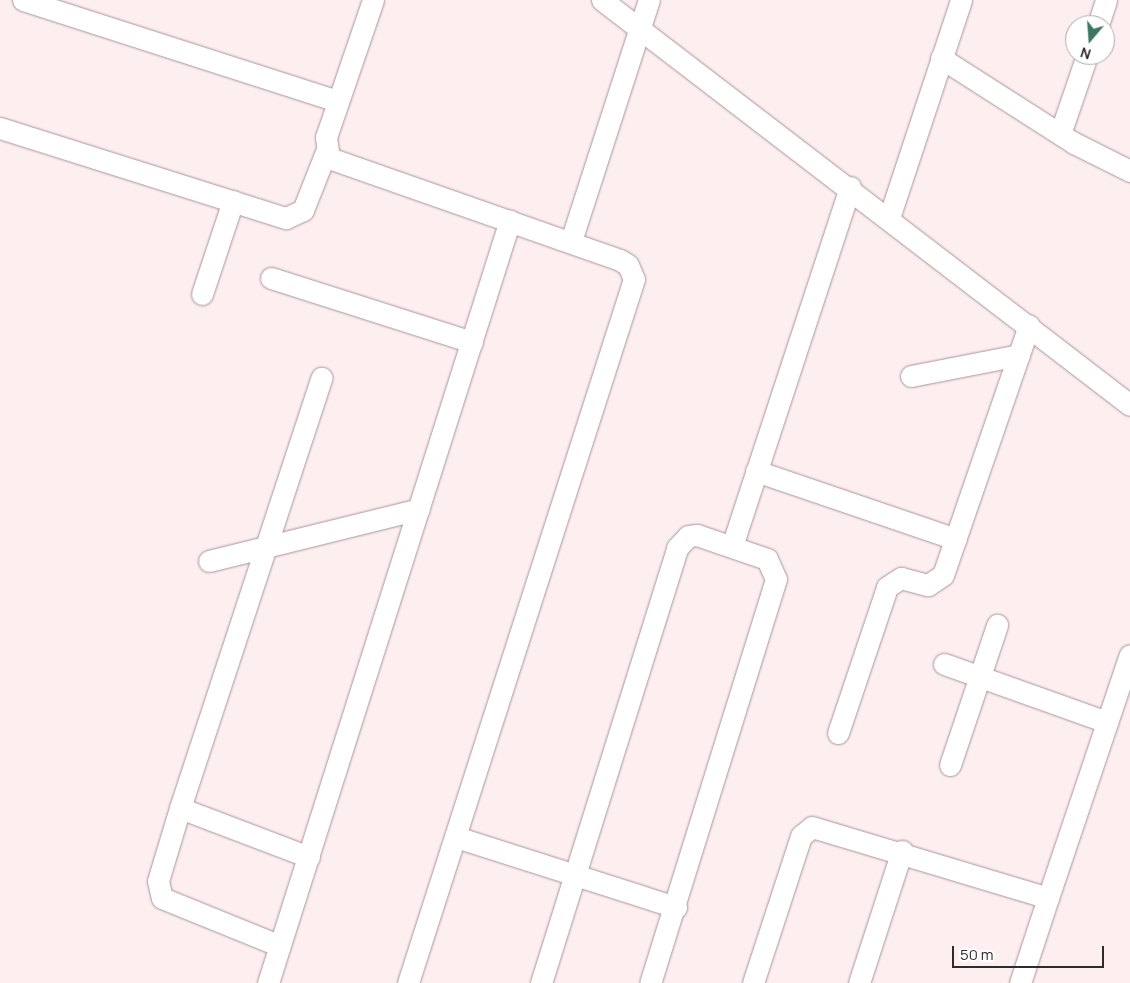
<!DOCTYPE html>
<html>
<head>
<meta charset="utf-8">
<style>
  body { margin:0 }
  #map { position:relative; width:1130px; height:983px; overflow:hidden; background:#fdeeef; font-family:Manrope,sans-serif }
  div>[style] { position:absolute }
  .roads { filter:drop-shadow(0 0 1px #a89697) drop-shadow(0 0 1px #a89697) }
  .street>* { height:21px; margin:-10.5px; padding:0 10.5px; transform-origin:10.5px; border-radius:10.5px; background:#fff }
  span { translate:-50% -50%; white-space:nowrap; text-align:center; line-height:1.15; -webkit-text-stroke:5px #fff; paint-order:stroke }
  .north { position:absolute; left:1065px; top:15px; width:50px; height:50px; box-sizing:border-box; background:#fff; border:1px solid #acaaaa; border-radius:50%; rotate:198deg; font-size:14px; font-weight:700; line-height:20px; text-align:center; color:#302a2a }
  .north::after { content:''; display:block; margin:auto; width:18px; height:22px; background:#3c7761; clip-path:polygon(50% 0,100% 100%,50% 72%,0 100%) }
  .scale { position:absolute; left:952px; top:946px; width:152px; height:22px; box-sizing:border-box; border:2px solid #302a2a; border-top:0; padding-left:6px; font-size:15px; line-height:18px; white-space:nowrap; color:#302a2a; -webkit-text-stroke:4px #fff; paint-order:stroke }
</style>
</head>
<body>
<div id="map">
  <div class="roads">
    <div class="street">
      <div style="left:23px;top:0;width:331px;rotate:17.8deg"></div>
      <div style="left:373px;top:0;width:145px;rotate:108.9deg"></div>
      <div style="left:326px;top:137px;width:21px;rotate:82deg"></div>
      <div style="left:329px;top:158px;width:308px;rotate:19.3deg"></div>
      <div style="left:620px;top:260px;width:9px;rotate:32deg"></div>
      <div style="left:628px;top:265px;width:15px;rotate:67deg"></div>
      <div style="left:634px;top:279px;width:739px;rotate:107.8deg"></div>
      <div style="left:602px;top:0;width:665px;rotate:37.49deg"></div>
      <div style="left:1098px;top:25px;width:26px;rotate:-72deg"></div>
      <div style="left:941px;top:58px;width:158px;rotate:32.6deg"></div>
      <div style="left:1074px;top:143px;width:63px;rotate:26.6deg"></div>
      <div style="left:0;top:128px;width:300px;rotate:17.5deg"></div>
      <div style="left:286px;top:218px;width:19px;rotate:-25deg"></div>
      <div style="left:303px;top:210px;width:62px;rotate:-68.4deg"></div>
      <div style="left:1060px;top:134px;width:83px;rotate:-71.1deg"></div>
      <div style="left:889px;top:218px;width:230px;rotate:-71.7deg"></div>
      <div style="left:571px;top:241px;width:253px;rotate:-72.1deg"></div>
      <div style="left:271px;top:278px;width:211px;rotate:17.7deg"></div>
      <div style="left:202px;top:294px;width:98px;rotate:-71.6deg"></div>
      <div style="left:911px;top:376px;width:110px;rotate:-11deg"></div>
      <div style="left:756px;top:471px;width:211px;rotate:18.8deg"></div>
      <div style="left:732px;top:546px;width:378px;rotate:-71.8deg"></div>
      <div style="left:209px;top:561px;width:216px;rotate:-13.9deg"></div>
      <div style="left:944px;top:664px;width:173px;rotate:19.6deg"></div>
      <div style="left:838px;top:733px;width:154px;rotate:-71.4deg"></div>
      <div style="left:887px;top:587px;width:17px;rotate:-33deg"></div>
      <div style="left:901px;top:578px;width:28px;rotate:15deg"></div>
      <div style="left:928px;top:585px;width:18px;rotate:-34deg"></div>
      <div style="left:943px;top:575px;width:264px;rotate:-71deg"></div>
      <div style="left:950px;top:765px;width:148px;rotate:-71.4deg"></div>
      <div style="left:180px;top:808px;width:76px;rotate:106.8deg"></div>
      <div style="left:158px;top:881px;width:17px;rotate:77deg"></div>
      <div style="left:162px;top:898px;width:127px;rotate:22.1deg"></div>
      <div style="left:456px;top:837px;width:231px;rotate:17.7deg"></div>
      <div style="left:309px;top:857px;width:138px;rotate:-159.2deg"></div>
      <div style="left:180px;top:808px;width:453px;rotate:-71.8deg"></div>
      <div style="left:268px;top:983px;width:800px;rotate:-72.4deg"></div>
      <div style="left:541px;top:983px;width:456px;rotate:-72.6deg"></div>
      <div style="left:677px;top:548px;width:16px;rotate:-47deg"></div>
      <div style="left:688px;top:536px;width:9px;rotate:-6deg"></div>
      <div style="left:697px;top:535px;width:74px;rotate:18.9deg"></div>
      <div style="left:767px;top:559px;width:22px;rotate:66deg"></div>
      <div style="left:776px;top:579px;width:423px;rotate:107.3deg"></div>
      <div style="left:753px;top:983px;width:155px;rotate:-71.9deg"></div>
      <div style="left:801px;top:836px;width:14px;rotate:-39deg"></div>
      <div style="left:812px;top:827px;width:246px;rotate:16.7deg"></div>
      <div style="left:1048px;top:898px;width:256px;rotate:-71.4deg"></div>
      <div style="left:859px;top:983px;width:139px;rotate:-72deg"></div>
      <div style="left:1020px;top:983px;width:89px;rotate:-71.8deg"></div>
    </div>
  </div>
  <div class="north">N</div>
  <div class="scale">50 m</div>
</div>
</body>
</html>
